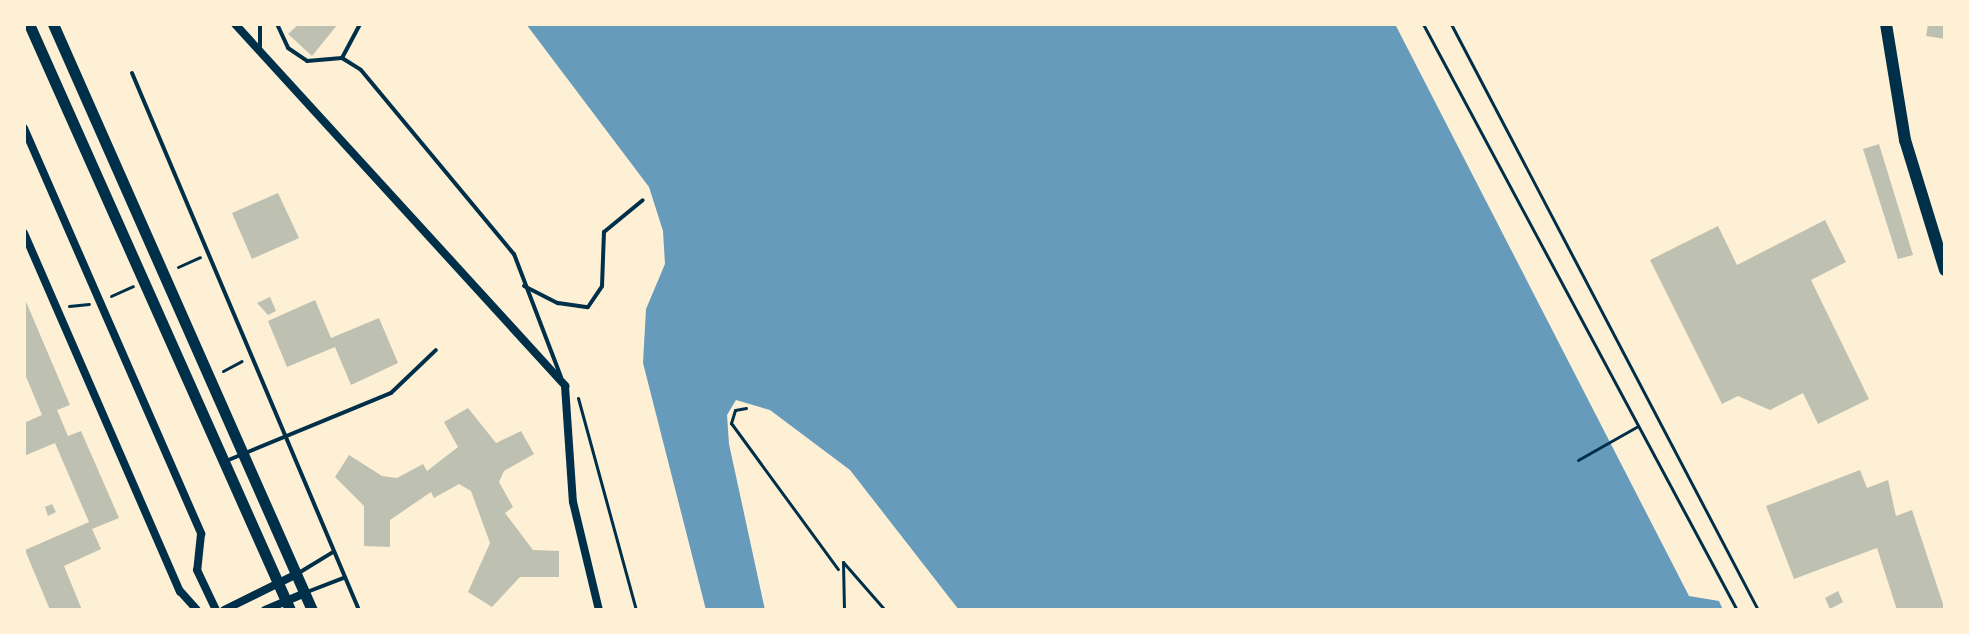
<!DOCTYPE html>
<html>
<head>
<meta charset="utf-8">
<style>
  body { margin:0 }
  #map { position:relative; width:1969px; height:634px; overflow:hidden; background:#fdf0d5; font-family:"Archivo Narrow",sans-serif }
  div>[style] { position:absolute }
  .water>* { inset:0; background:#669bbc }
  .building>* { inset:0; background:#bec0b2 }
  .path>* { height:3px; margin:-1.5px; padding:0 1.5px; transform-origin:1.5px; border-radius:1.5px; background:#003049 }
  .service>* { height:4px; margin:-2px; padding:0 2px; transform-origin:2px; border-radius:2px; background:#003049 }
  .minor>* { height:8px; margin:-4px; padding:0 4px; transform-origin:4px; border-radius:4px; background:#003049 }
  .tertiary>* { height:11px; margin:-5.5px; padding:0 5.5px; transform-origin:5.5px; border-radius:5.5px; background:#003049 }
  .secondary>* { height:12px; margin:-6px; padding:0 6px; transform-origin:6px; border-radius:6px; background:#003049 }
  span { translate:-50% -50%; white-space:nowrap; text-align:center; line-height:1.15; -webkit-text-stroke:8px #fdf0d5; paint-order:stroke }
  .frame { position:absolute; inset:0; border:26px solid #fdf0d5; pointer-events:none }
</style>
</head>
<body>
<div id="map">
  <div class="water">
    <div style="clip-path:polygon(526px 24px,1395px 24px,1689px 596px,1719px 601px,1723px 610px,959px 610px,850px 470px,770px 410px,736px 400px,727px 415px,729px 444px,765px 610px,706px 610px,643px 363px,646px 309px,665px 264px,663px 231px,649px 187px)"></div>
  </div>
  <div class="building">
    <div style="clip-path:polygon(299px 24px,338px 24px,312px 56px,288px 34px)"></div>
    <div style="clip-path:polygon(1928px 24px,1945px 24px,1945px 39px,1926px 36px)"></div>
    <div style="clip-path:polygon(1879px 144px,1913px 255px,1898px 259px,1863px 149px)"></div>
    <div style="clip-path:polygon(278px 193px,299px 238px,252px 259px,232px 213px)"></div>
    <div style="clip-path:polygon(1825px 220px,1846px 262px,1811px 280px,1869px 399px,1818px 424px,1803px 393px,1770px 410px,1738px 396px,1722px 404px,1650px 260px,1718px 226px,1737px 265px)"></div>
    <div style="clip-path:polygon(24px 297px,70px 405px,57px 410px,68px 436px,81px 431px,119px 518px,92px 529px,101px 549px,64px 566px,82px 610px,50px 610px,25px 550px,89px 522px,55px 443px,24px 456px,24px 423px,42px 415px,24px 372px)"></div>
    <div style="clip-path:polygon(270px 297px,276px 311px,268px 315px,257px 303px)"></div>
    <div style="clip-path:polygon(315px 300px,331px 338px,379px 318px,398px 363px,351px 385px,335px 347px,287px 367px,268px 321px)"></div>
    <div style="clip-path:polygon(468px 408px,496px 443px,521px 431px,534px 454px,504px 471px,499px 482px,513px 507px,505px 513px,533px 550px,559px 551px,559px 577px,520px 577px,492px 607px,468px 592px,490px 543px,471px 491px,459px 484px,434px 498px,431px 492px,390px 520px,390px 547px,364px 546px,364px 506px,335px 477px,349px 455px,382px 476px,397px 478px,423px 464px,427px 471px,458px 447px,444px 422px)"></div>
    <div style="clip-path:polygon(1860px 470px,1867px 488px,1888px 480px,1896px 516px,1912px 510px,1945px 610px,1897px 610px,1877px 548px,1794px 579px,1766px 506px)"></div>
    <div style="clip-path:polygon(52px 504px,56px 512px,48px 516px,45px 507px)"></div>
    <div style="clip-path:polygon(1838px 591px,1843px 602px,1830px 609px,1825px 598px)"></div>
  </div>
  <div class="path">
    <div style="left:1423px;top:24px;width:665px;rotate:61.82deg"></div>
    <div style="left:1451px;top:24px;width:662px;rotate:62.35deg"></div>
    <div style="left:178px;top:267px;width:24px;rotate:-24deg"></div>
    <div style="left:111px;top:296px;width:24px;rotate:-24deg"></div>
    <div style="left:69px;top:306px;width:20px;rotate:-6deg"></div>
    <div style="left:223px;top:371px;width:21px;rotate:-28deg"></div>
    <div style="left:578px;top:398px;width:220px;rotate:74.7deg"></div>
    <div style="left:746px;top:408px;width:11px;rotate:170deg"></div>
    <div style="left:735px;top:410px;width:14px;rotate:107deg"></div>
    <div style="left:731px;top:423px;width:181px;rotate:53.8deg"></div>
    <div style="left:1578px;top:460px;width:69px;rotate:-29.5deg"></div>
    <div style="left:844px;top:610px;width:48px;rotate:-91.2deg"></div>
    <div style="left:843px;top:562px;width:64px;rotate:48.8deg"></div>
  </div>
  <div class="service">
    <div style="left:277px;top:24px;width:26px;rotate:65deg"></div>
    <div style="left:288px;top:48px;width:23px;rotate:34deg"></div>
    <div style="left:307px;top:61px;width:35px;rotate:-5deg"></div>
    <div style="left:342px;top:58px;width:22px;rotate:32deg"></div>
    <div style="left:361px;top:70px;width:239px;rotate:50.3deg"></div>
    <div style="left:514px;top:254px;width:132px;rotate:69.1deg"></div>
    <div style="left:260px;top:47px;width:23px;rotate:-90deg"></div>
    <div style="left:342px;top:58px;width:38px;rotate:-62deg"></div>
    <div style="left:132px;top:73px;width:583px;rotate:67.09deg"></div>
    <div style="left:524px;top:286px;width:38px;rotate:27deg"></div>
    <div style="left:558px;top:303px;width:30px;rotate:8deg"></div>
    <div style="left:588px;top:307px;width:25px;rotate:-56deg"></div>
    <div style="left:602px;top:286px;width:54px;rotate:-87.9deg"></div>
    <div style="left:604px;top:232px;width:50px;rotate:-39.4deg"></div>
    <div style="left:226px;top:461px;width:178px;rotate:-22.4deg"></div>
    <div style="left:391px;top:393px;width:62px;rotate:-43.7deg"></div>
    <div style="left:297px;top:574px;width:42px;rotate:-31.4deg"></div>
    <div style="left:307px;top:592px;width:40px;rotate:-21deg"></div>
  </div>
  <div class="minor">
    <div style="left:235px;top:24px;width:490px;rotate:47.6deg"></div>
    <div style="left:565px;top:386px;width:116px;rotate:86.1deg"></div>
    <div style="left:573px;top:502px;width:111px;rotate:76.5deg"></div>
    <div style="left:24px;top:128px;width:443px;rotate:66.4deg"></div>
    <div style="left:201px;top:534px;width:36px;rotate:96deg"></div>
    <div style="left:197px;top:570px;width:44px;rotate:64.6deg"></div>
    <div style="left:24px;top:233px;width:391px;rotate:66.5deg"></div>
    <div style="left:180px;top:591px;width:25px;rotate:48deg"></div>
    <div style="left:224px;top:610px;width:81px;rotate:-26.3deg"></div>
    <div style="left:265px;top:610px;width:43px;rotate:-23deg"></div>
  </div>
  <div class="tertiary">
    <div style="left:29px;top:24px;width:641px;rotate:65.99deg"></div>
    <div style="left:53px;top:24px;width:641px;rotate:66.16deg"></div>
  </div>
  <div class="secondary">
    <div style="left:1886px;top:24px;width:118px;rotate:80.7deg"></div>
    <div style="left:1905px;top:140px;width:136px;rotate:72.9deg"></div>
  </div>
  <div class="frame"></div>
</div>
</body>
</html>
